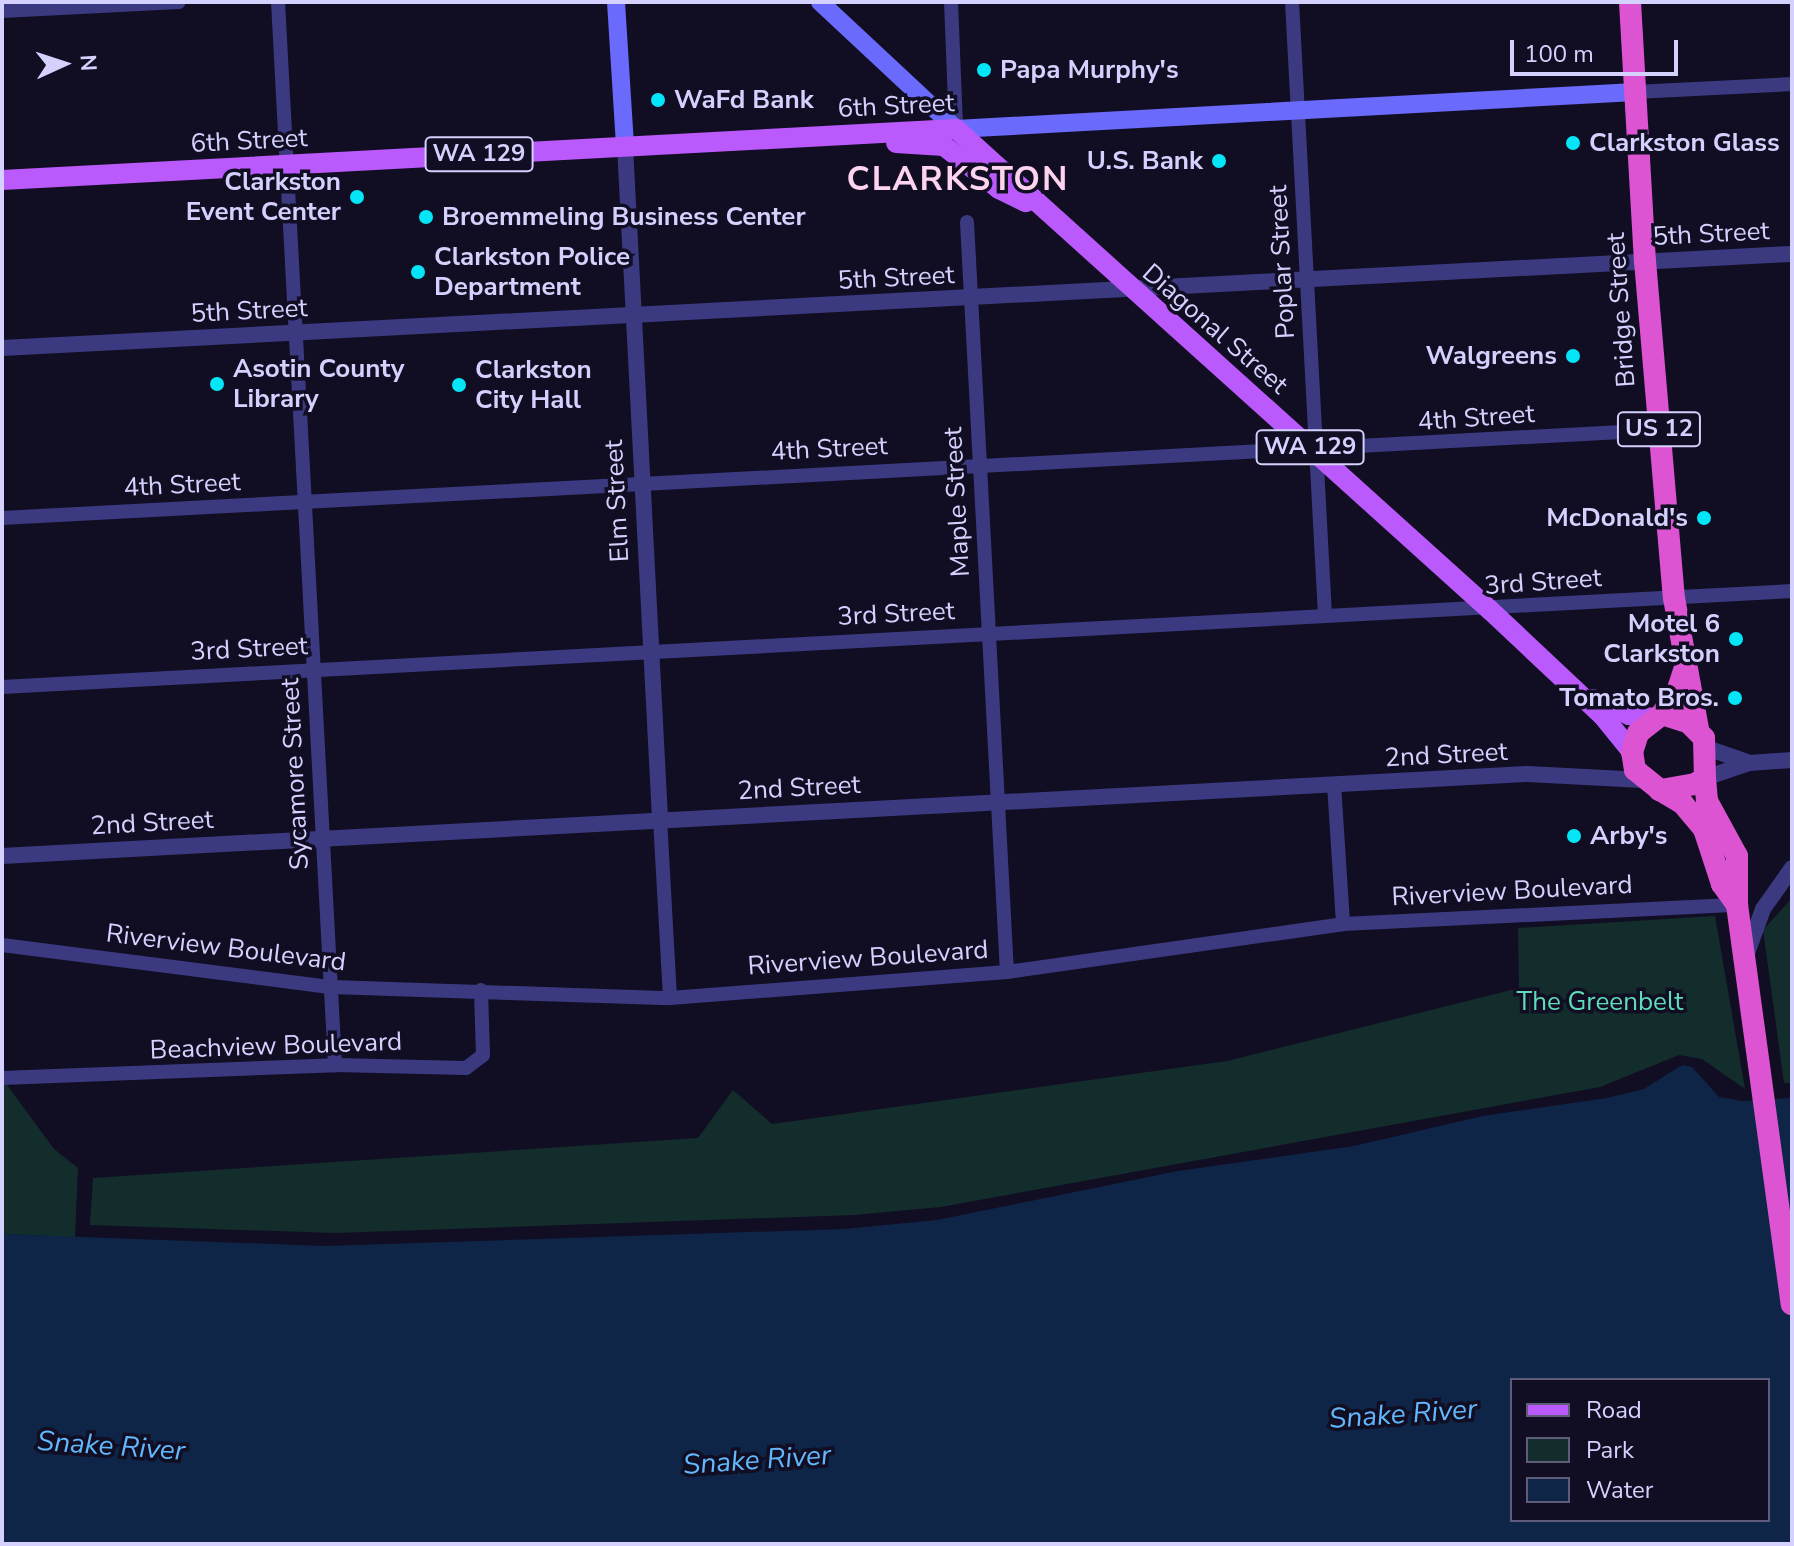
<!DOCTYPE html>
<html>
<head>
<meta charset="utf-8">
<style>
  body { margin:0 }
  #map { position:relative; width:1794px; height:1546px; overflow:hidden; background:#110e23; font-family:"Nunito Sans",sans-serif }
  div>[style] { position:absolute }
  .green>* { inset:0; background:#122d2b }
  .water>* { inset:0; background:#0e2548 }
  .minor>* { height:14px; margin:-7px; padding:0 7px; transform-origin:7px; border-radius:7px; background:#3b3a81 }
  .tertiary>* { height:16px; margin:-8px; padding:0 8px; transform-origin:8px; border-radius:8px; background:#3b3a81 }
  .secondary>* { height:18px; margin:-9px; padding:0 9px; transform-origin:9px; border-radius:9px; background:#6a6afc }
  .primary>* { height:20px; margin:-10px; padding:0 10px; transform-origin:10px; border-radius:10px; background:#bb5afc }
  .trunk>* { height:22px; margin:-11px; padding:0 11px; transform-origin:11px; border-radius:11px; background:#dc54d1 }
  .dots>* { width:22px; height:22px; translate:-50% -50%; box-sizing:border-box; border:4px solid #110e23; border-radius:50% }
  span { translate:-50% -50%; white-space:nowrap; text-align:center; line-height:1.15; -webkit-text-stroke:7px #110e23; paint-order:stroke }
  .shield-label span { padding:2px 6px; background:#110e23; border:2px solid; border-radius:6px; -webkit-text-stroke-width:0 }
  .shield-label { font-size:24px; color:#d5d1fe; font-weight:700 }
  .poi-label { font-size:26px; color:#d5d1fe; font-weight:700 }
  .left { translate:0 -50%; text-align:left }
  .right { translate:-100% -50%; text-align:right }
  .street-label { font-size:26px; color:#d5d1fe }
  .park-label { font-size:26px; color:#5eddba }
  .water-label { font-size:28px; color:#61b8fc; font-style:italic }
  .district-label { font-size:34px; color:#fed3f0; font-weight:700; letter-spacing:2px }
  .frame { position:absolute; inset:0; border:4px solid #d5d1fe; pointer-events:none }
  .legend { position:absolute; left:1510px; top:1378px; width:260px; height:144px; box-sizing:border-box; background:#110e23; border:2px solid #5f5c7b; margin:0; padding:10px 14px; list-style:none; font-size:24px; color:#d5d1fe }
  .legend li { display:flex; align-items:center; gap:16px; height:40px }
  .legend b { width:40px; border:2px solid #5f5c7b }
  .north { position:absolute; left:24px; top:24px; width:80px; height:80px; -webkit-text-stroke:6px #110e23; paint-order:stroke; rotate:87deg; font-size:22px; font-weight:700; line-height:32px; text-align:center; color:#d5d1fe }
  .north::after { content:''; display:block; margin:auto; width:28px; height:36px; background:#d5d1fe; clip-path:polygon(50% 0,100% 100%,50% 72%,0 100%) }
  .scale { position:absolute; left:1510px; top:40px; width:168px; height:36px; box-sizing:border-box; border:4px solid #d5d1fe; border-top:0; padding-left:10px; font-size:24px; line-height:28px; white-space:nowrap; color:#d5d1fe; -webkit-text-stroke:6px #110e23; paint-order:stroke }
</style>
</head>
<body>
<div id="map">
  <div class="green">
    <div style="clip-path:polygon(1792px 898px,1792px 1083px,1784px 1083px,1763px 930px)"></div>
    <div style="clip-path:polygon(1715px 916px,1745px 1089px,1702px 1059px,1679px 1055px,1600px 1087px,941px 1207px,854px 1215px,335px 1233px,90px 1225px,93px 1178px,698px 1138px,733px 1090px,772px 1124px,1227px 1061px,1519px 988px,1518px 928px)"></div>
    <div style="clip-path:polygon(2px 1078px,54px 1149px,78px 1168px,75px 1237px,2px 1234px)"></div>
  </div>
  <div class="water">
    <div style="clip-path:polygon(evenodd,1682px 1065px,1692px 1067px,1719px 1097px,1742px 1101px,1792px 1098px,1792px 1544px,2px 1544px,2px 1234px,325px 1246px,844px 1229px,937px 1220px,1178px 1171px,1354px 1146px,1483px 1116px,1607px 1098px,1644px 1089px,1682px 1065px,1512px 1380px,1768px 1380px,1768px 1520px,1512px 1520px,1512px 1380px)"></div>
  </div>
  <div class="minor">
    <div style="left:278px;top:2px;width:1065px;rotate:86.93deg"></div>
    <div style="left:951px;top:2px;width:127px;rotate:87.7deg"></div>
    <div style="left:1292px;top:2px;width:614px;rotate:86.92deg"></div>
    <div style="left:2px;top:11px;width:177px;rotate:-2.9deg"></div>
    <div style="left:1635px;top:92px;width:157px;rotate:-2.9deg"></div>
    <div style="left:967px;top:222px;width:751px;rotate:86.95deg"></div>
    <div style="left:2px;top:518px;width:1659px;rotate:-3.04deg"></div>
    <div style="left:2px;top:687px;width:1793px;rotate:-3.07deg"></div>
    <div style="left:1334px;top:784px;width:140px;rotate:86.3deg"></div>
    <div style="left:660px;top:819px;width:179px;rotate:86.8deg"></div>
    <div style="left:2px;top:945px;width:332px;rotate:7.3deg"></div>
    <div style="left:331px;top:987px;width:339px;rotate:1.9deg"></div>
    <div style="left:670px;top:998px;width:338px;rotate:-4.4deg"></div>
    <div style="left:1007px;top:972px;width:339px;rotate:-8.1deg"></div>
    <div style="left:1343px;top:924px;width:394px;rotate:-2.8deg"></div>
    <div style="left:2px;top:1078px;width:333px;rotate:-2.2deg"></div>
    <div style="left:335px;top:1065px;width:131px;rotate:1.3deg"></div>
    <div style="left:466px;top:1068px;width:21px;rotate:-37deg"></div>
    <div style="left:483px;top:1055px;width:65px;rotate:-91.8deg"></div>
  </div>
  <div class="tertiary">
    <div style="left:625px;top:146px;width:674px;rotate:87.02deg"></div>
    <div style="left:2px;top:348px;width:1792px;rotate:-3.01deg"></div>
    <div style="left:1707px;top:748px;width:42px;rotate:19.3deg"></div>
    <div style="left:1705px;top:778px;width:46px;rotate:-18.8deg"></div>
    <div style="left:1749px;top:763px;width:43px;rotate:-4deg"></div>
    <div style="left:2px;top:856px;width:1528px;rotate:-3.08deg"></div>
    <div style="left:1528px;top:774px;width:115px;rotate:3deg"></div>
    <div style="left:1746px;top:956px;width:50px;rotate:-70.1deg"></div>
    <div style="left:1763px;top:909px;width:50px;rotate:-54.7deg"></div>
  </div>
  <div class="secondary">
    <div style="left:616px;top:2px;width:144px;rotate:86.4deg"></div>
    <div style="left:820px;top:2px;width:186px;rotate:43deg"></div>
    <div style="left:956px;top:129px;width:680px;rotate:-3.12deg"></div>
  </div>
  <div class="primary">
    <div style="left:896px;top:143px;width:48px;rotate:3.6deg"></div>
    <div style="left:944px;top:146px;width:70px;rotate:38deg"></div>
    <div style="left:999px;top:189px;width:30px;rotate:26deg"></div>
    <div style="left:2px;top:180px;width:955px;rotate:-3.06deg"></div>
    <div style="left:956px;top:129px;width:719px;rotate:42.01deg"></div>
    <div style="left:1490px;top:610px;width:154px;rotate:43.2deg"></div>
    <div style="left:1602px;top:715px;width:48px;rotate:51deg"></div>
    <div style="left:1593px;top:699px;width:39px;rotate:24deg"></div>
    <div style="left:1629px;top:715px;width:25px;rotate:7deg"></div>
  </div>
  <div class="trunk">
    <div style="left:1630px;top:2px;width:259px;rotate:86.7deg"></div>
    <div style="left:1645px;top:261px;width:338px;rotate:85.1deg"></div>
    <div style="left:1674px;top:598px;width:133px;rotate:79.6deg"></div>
    <div style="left:1662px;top:714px;width:28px;rotate:18deg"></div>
    <div style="left:1689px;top:723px;width:21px;rotate:45deg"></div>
    <div style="left:1704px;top:738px;width:40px;rotate:88.6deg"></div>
    <div style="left:1705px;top:778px;width:12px;rotate:149deg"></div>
    <div style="left:1695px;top:784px;width:36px;rotate:170deg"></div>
    <div style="left:1660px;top:790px;width:32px;rotate:-141deg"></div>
    <div style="left:1635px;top:770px;width:18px;rotate:-99deg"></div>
    <div style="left:1632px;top:752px;width:20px;rotate:-72deg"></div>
    <div style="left:1638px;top:733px;width:31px;rotate:-38deg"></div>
    <div style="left:1662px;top:714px;width:30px;rotate:-57deg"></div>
    <div style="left:1678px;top:689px;width:28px;rotate:-72deg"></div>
    <div style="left:1705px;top:778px;width:23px;rotate:85deg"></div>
    <div style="left:1707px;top:801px;width:63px;rotate:61.4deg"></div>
    <div style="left:1737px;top:856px;width:49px;rotate:90deg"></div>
    <div style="left:1737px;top:905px;width:403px;rotate:82.2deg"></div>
    <div style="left:1660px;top:790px;width:27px;rotate:31deg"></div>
    <div style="left:1683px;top:804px;width:33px;rotate:50deg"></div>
    <div style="left:1704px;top:829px;width:58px;rotate:71.9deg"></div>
    <div style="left:1722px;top:884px;width:26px;rotate:54deg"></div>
  </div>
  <div class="dots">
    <div style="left:984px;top:70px;background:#04e5f7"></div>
    <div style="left:658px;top:100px;background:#04e5f7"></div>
    <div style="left:1573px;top:143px;background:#04e5f7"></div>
    <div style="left:1219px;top:161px;background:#04e5f7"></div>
    <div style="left:357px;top:197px;background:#04e5f7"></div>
    <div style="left:426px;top:217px;background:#04e5f7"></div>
    <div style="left:418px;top:272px;background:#04e5f7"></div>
    <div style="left:1573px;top:356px;background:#04e5f7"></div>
    <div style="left:217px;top:384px;background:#04e5f7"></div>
    <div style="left:459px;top:385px;background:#04e5f7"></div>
    <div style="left:1704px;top:518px;background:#04e5f7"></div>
    <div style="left:1736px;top:639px;background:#04e5f7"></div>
    <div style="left:1735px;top:698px;background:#04e5f7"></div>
    <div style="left:1574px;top:836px;background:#04e5f7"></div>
  </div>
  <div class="shield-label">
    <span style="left:479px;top:154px">WA 129</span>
    <span style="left:1659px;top:429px">US 12</span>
    <span style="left:1310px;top:447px">WA 129</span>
  </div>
  <div class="poi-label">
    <span class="left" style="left:1000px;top:70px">Papa Murphy's</span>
    <span class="left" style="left:674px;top:100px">WaFd Bank</span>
    <span class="left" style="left:1589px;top:143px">Clarkston Glass</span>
    <span class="right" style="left:1203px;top:161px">U.S. Bank</span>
    <span class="right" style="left:341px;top:197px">Clarkston<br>Event Center</span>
    <span class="left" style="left:442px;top:217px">Broemmeling Business Center</span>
    <span class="left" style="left:434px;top:272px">Clarkston Police<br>Department</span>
    <span class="right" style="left:1557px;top:356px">Walgreens</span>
    <span class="left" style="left:233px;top:384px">Asotin County<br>Library</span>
    <span class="left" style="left:475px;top:385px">Clarkston<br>City Hall</span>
    <span class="right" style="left:1688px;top:518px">McDonald's</span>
    <span class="right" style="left:1720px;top:639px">Motel 6<br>Clarkston</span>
    <span class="right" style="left:1719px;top:698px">Tomato Bros.</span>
    <span class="left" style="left:1590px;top:836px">Arby's</span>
  </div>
  <div class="street-label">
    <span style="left:896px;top:106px;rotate:-3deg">6th Street</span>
    <span style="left:249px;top:141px;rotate:-3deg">6th Street</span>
    <span style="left:1711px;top:234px;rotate:-3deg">5th Street</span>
    <span style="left:1282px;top:262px;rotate:-93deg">Poplar Street</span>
    <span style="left:896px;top:278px;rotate:-3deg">5th Street</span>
    <span style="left:1621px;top:310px;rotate:-94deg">Bridge Street</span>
    <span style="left:249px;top:311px;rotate:-3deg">5th Street</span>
    <span style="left:1215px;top:329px;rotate:41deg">Diagonal Street</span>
    <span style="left:1476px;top:418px;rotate:-4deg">4th Street</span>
    <span style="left:829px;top:449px;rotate:-3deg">4th Street</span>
    <span style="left:182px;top:485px;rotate:-3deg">4th Street</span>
    <span style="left:617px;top:501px;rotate:-93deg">Elm Street</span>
    <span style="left:957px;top:502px;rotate:-93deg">Maple Street</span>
    <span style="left:1543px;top:582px;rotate:-4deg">3rd Street</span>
    <span style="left:896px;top:614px;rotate:-3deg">3rd Street</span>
    <span style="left:249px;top:649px;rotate:-3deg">3rd Street</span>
    <span style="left:1446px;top:755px;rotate:-3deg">2nd Street</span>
    <span style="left:295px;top:774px;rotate:-93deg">Sycamore Street</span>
    <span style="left:799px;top:788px;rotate:-3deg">2nd Street</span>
    <span style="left:152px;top:823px;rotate:-3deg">2nd Street</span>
    <span style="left:1512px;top:891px;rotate:-3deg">Riverview Boulevard</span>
    <span style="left:226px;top:948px;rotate:7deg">Riverview Boulevard</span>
    <span style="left:868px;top:958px;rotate:-4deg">Riverview Boulevard</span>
    <span style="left:276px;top:1046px;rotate:-2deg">Beachview Boulevard</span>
  </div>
  <div class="park-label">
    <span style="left:1600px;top:1002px">The Greenbelt</span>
  </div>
  <div class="water-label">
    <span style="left:1403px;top:1414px;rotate:-4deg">Snake River</span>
    <span style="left:111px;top:1446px;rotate:4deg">Snake River</span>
    <span style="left:757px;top:1460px;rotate:-4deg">Snake River</span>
  </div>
  <div class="district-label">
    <span style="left:958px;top:180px">CLARKSTON</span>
  </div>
  <div class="frame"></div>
  <ul class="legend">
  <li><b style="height:10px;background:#bb5afc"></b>Road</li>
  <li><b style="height:22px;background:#122d2b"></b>Park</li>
  <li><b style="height:22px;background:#0e2548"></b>Water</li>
  </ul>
  <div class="north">N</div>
  <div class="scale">100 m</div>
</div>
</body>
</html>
